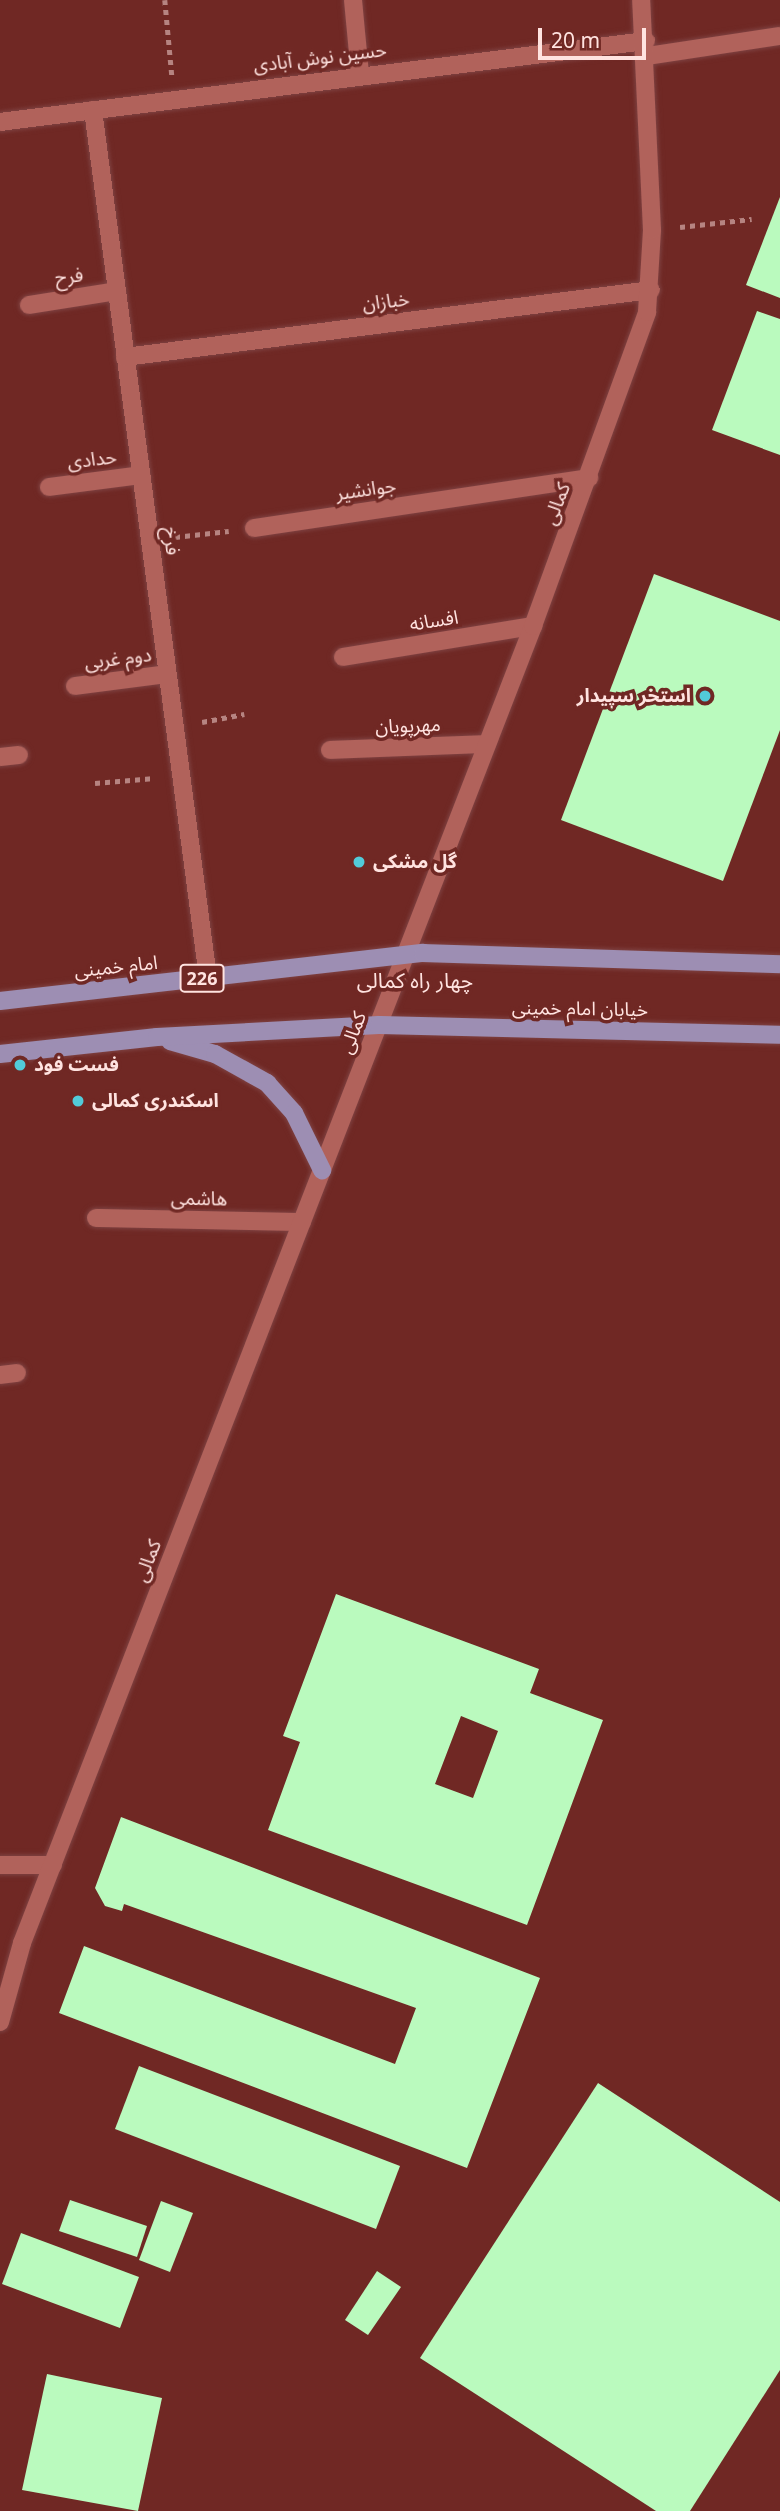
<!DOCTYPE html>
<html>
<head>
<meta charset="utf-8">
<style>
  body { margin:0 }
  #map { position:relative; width:780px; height:2511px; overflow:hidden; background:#702824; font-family:"Noto Sans","Noto Sans Arabic",sans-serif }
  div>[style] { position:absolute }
  .building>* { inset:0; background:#bafabe }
  .path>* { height:4.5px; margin-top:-2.25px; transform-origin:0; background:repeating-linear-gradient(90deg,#b68481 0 5px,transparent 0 10px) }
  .roads { filter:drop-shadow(0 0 2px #7e4242) drop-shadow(0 0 2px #7e4242) }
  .lane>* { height:18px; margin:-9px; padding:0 9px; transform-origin:9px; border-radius:9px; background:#b1625b }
  .street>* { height:18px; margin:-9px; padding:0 9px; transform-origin:9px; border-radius:9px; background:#b1625b }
  .secondary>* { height:18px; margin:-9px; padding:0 9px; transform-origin:9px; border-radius:9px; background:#b1625b }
  .primary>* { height:18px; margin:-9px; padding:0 9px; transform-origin:9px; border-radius:9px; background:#9d8eb3 }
  .dots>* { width:19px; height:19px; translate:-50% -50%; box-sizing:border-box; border:4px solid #702824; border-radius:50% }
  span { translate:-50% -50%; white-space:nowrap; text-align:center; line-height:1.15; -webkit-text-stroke:7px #702824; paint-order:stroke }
  .shield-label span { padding:2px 5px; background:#702824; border:2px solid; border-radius:5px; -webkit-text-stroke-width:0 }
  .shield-label { font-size:18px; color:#ffe3e0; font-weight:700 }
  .street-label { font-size:19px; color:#ffe3e0 }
  .poi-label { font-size:19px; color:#ffe3e0; font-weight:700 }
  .right { translate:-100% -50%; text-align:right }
  .left { translate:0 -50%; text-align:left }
  .neighbourhood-label { font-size:21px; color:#ffe3e0 }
  .scale { position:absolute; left:538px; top:28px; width:108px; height:32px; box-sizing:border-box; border:4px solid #ffe3e0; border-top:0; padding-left:9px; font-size:21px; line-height:24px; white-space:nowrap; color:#ffe3e0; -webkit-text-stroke:5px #702824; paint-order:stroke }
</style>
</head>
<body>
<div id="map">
  <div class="building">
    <div style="clip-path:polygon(780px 197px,780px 298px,746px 285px)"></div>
    <div style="clip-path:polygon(757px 311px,780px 319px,780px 455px,712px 430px)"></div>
    <div style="clip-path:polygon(654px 574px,780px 621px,780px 730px,723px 881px,561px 820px)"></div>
    <div style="clip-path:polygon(evenodd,336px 1594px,539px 1669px,530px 1693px,603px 1720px,527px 1925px,268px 1830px,300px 1742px,283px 1736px,336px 1594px,461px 1716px,498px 1731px,473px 1798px,435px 1784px,461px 1716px)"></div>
    <div style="clip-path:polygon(121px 1817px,540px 1978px,467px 2168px,59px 2013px,84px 1946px,395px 2064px,416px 2008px,124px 1904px,122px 1911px,105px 1906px,95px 1888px)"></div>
    <div style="clip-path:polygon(139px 2066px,400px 2166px,376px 2229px,115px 2129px)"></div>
    <div style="clip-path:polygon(598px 2083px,780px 2202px,780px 2370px,690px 2511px,656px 2511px,420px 2358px)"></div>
    <div style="clip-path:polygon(70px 2200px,147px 2226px,137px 2257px,59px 2231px)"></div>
    <div style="clip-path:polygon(161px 2201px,193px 2213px,170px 2272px,139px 2260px)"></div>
    <div style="clip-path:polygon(21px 2233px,139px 2277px,120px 2328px,2px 2284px)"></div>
    <div style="clip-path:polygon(377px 2271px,401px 2287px,368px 2335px,345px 2320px)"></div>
    <div style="clip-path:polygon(47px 2374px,162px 2398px,138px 2511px,22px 2490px)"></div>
  </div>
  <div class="path">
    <div style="left:165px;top:0;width:76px;rotate:84.7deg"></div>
    <div style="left:680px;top:227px;width:72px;rotate:-6.3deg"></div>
    <div style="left:175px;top:537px;width:54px;rotate:-6.3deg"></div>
    <div style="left:202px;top:722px;width:43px;rotate:-10.8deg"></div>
    <div style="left:95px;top:783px;width:60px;rotate:-4.8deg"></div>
  </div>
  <div class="roads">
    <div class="lane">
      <div style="left:29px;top:305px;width:89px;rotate:-9deg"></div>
      <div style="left:49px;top:487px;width:93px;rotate:-7.4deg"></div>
      <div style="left:75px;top:686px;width:93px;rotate:-7.4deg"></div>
      <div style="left:0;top:757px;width:19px;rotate:-6deg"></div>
    </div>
    <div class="street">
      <div style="left:353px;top:0;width:74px;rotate:84.6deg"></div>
      <div style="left:647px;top:56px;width:134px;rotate:-8.6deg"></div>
      <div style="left:93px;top:110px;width:876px;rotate:82.45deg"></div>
      <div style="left:0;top:122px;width:651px;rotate:-7.15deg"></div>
      <div style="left:125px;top:357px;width:530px;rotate:-7.26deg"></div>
      <div style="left:254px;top:528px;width:339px;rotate:-8.5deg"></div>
      <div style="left:343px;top:657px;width:193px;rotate:-9.3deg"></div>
      <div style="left:330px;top:750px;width:157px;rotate:-2.2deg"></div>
      <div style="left:96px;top:1218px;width:206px;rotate:1.1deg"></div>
      <div style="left:0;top:1375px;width:17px;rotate:-7deg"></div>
      <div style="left:0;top:1865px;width:53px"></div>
    </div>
    <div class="secondary">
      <div style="left:0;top:2022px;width:82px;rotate:-74.4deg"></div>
      <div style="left:22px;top:1943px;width:1413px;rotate:-68.79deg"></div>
      <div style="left:533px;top:626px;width:334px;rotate:-70deg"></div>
      <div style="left:647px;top:312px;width:82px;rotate:-86.5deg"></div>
      <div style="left:652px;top:230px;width:230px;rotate:-92.7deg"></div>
    </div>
    <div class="primary">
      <div style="left:0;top:1001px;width:426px;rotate:-6.5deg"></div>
      <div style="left:423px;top:953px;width:357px;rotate:1.8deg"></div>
      <div style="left:170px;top:1041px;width:47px;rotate:16.1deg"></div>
      <div style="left:215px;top:1054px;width:60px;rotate:29.1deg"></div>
      <div style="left:267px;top:1083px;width:40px;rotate:48deg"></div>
      <div style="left:294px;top:1113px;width:64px;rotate:63.8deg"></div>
      <div style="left:0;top:1054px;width:158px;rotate:-6.2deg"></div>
      <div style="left:157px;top:1037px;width:222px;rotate:-3.1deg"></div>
      <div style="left:379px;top:1025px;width:401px;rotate:1.4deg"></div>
    </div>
  </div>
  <div class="dots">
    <div style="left:705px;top:696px;background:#52cbd9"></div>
    <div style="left:359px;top:862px;background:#52cbd9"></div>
    <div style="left:20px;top:1065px;background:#52cbd9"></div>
    <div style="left:78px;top:1101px;background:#52cbd9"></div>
  </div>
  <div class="shield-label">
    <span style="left:202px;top:978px">226</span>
  </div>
  <div class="street-label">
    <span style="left:320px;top:58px;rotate:-7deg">حسین نوش آبادی</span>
    <span style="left:69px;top:277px;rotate:-9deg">فرح</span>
    <span style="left:386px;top:302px;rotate:-7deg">خبازان</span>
    <span style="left:92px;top:460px;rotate:-7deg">حدادی</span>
    <span style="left:366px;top:490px;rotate:-8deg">جوانشیر</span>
    <span style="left:557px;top:504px;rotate:-69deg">کمالی</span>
    <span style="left:171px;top:541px;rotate:83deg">فرخ</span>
    <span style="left:434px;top:621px;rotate:-9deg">افسانه</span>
    <span style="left:118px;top:659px;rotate:-7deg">دوم غربی</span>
    <span style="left:408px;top:726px;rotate:-2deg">مهرپویان</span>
    <span style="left:116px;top:967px;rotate:-6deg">امام خمینی</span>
    <span style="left:580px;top:1009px;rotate:1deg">خیابان امام خمینی</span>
    <span style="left:353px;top:1033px;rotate:-69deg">کمالی</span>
    <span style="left:199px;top:1199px;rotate:1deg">هاشمی</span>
    <span style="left:148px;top:1561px;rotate:-69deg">کمالی</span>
  </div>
  <div class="poi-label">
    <span class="right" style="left:691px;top:696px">استخر سپیدار</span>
    <span class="left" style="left:373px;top:862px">گل مشکی</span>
    <span class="left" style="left:34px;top:1065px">فست فود</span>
    <span class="left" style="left:92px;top:1101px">اسکندری کمالی</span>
  </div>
  <div class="neighbourhood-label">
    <span style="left:415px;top:980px">چهار راه کمالی</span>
  </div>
  <div class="scale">20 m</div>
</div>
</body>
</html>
